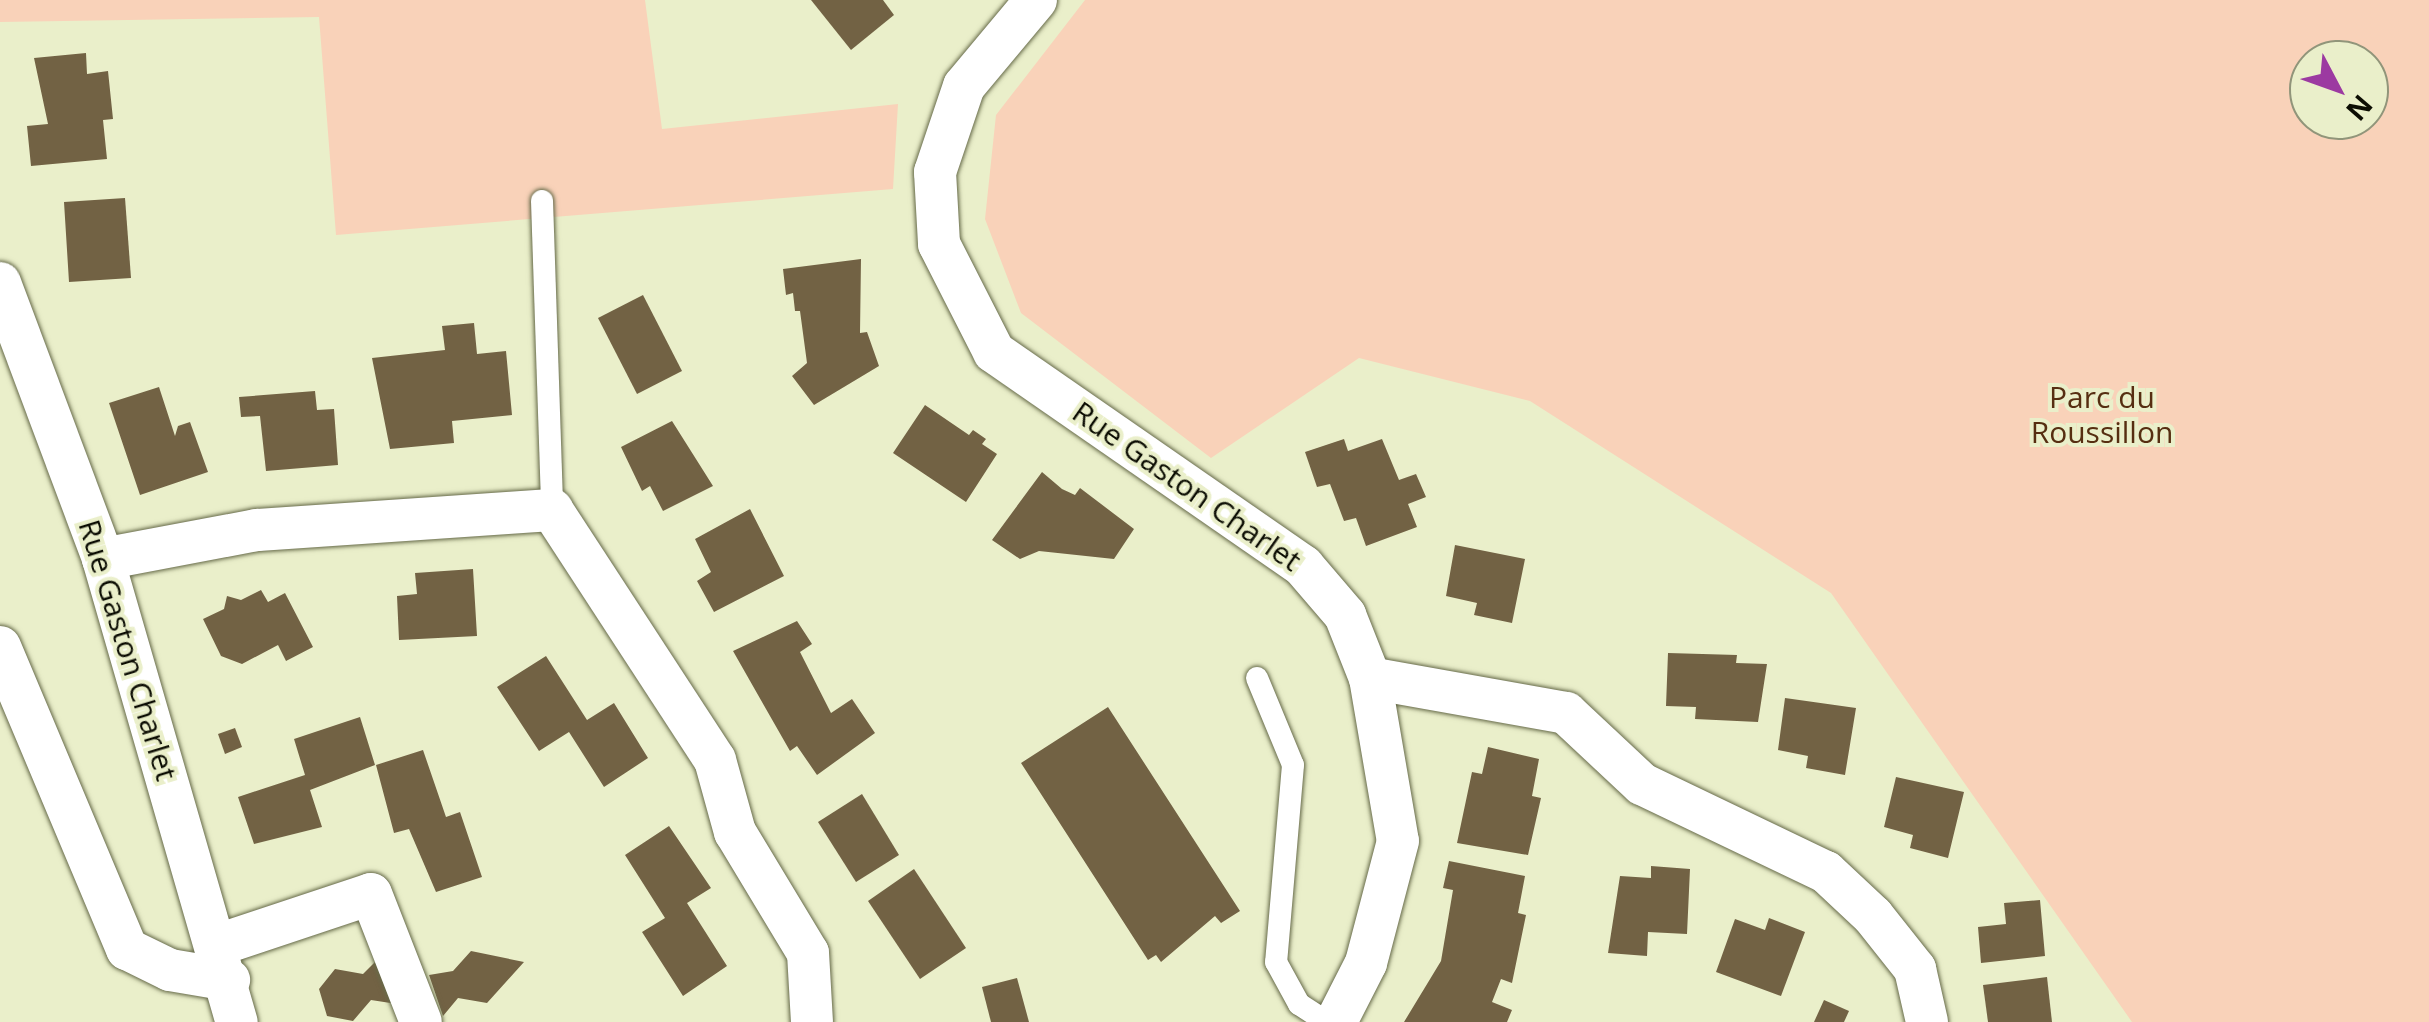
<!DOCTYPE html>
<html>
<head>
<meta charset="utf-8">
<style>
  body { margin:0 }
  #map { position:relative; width:2429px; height:1022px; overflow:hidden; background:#eaefca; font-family:"Open Sans",sans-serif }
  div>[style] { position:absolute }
  .green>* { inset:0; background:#f9d2b9 }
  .building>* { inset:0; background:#726244 }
  .roads { filter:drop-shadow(0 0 2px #666a49) drop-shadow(0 0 2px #666a49) }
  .lane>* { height:22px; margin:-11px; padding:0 11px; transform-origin:11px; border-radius:11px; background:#fff }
  .street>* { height:42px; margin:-21px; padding:0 21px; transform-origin:21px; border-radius:21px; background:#fff }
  span { translate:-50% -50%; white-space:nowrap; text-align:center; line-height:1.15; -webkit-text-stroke:8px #eaefca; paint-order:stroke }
  .park-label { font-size:30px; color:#562e11 }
  .street-label { font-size:30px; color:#0c0d03 }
  .north { position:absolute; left:2289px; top:40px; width:100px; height:100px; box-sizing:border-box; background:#eaefca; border:2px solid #91957a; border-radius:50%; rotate:131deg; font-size:28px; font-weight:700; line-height:40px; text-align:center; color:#0c0d03 }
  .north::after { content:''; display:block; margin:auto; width:35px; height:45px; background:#9c3aa1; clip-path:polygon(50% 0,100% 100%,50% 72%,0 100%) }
</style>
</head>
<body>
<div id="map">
  <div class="green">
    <div style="clip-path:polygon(0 0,645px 0,662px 129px,898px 104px,893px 189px,336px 235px,319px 17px,0 22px)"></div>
    <div style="clip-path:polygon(evenodd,1085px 0,2429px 0,2429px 1022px,2132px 1022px,1831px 593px,1530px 401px,1359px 358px,1211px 458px,1021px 313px,985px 219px,996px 115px,1085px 0,2309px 60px,2369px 60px,2369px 120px,2309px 120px,2309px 60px)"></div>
  </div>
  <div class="building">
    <div style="clip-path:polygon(811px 0,883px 0,894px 15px,851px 50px)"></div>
    <div style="clip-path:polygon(86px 53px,87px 74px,108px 71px,113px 119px,103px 120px,107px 159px,31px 166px,27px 126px,48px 124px,34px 58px)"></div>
    <div style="clip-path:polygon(125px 198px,131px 278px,69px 282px,64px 202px)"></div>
    <div style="clip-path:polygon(861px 259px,860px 333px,867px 332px,879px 366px,814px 405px,792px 376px,807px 363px,800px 311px,795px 311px,793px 293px,786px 295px,783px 269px)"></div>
    <div style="clip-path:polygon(643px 295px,682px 371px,637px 394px,598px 318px)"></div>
    <div style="clip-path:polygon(474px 323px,477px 354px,506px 351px,512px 415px,452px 421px,454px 443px,390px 449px,372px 358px,445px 350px,442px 326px)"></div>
    <div style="clip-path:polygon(159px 387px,175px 436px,178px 426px,190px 422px,208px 472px,140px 495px,109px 403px)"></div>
    <div style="clip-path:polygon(315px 391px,317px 410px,334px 409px,338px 465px,266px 471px,260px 416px,241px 417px,239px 397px)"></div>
    <div style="clip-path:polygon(925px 405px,969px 435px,973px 430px,986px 439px,982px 444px,997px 454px,966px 502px,893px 453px)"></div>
    <div style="clip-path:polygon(672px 421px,713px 486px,663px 511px,650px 486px,642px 491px,621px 447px)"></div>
    <div style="clip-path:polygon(1344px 439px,1348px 451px,1382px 439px,1399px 480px,1416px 474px,1426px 497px,1408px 504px,1417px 527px,1366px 546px,1356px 518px,1344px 521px,1330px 484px,1317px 487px,1305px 452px)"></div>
    <div style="clip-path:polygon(1042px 472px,1062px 489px,1075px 495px,1080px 488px,1134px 529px,1114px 559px,1039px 551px,1020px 559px,992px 540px)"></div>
    <div style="clip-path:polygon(750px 509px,784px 576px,714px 612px,697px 581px,711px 572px,695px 539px)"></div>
    <div style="clip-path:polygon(1455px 545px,1525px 559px,1512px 623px,1474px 615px,1477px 603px,1446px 596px)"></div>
    <div style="clip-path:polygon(473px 569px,477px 636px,399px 640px,397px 596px,417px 594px,415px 573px)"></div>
    <div style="clip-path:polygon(261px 590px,268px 602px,285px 593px,313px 647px,286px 661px,278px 645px,242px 664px,221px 656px,203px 619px,224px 609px,227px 596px,241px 600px)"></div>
    <div style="clip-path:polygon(797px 621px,812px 644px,800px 652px,831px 713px,852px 699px,875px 733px,817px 775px,797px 746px,790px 751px,733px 651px)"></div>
    <div style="clip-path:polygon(1668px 653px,1737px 655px,1736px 663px,1767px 664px,1758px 722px,1695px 719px,1696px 707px,1666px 706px)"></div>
    <div style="clip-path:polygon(546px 656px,587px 720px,614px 703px,648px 758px,604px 787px,569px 732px,539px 751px,497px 687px)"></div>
    <div style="clip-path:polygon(1785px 698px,1856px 708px,1845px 775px,1806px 768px,1808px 756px,1778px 750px)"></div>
    <div style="clip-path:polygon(1108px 707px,1240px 911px,1221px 923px,1215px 916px,1161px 962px,1156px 955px,1148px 960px,1021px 763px)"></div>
    <div style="clip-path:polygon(360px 717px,375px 765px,310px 790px,322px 827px,254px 844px,238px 797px,305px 775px,294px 739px)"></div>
    <div style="clip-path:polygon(235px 728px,242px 747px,225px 754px,218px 734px)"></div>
    <div style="clip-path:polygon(1488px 747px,1539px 759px,1532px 796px,1541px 798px,1528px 855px,1457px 843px,1472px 772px,1482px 774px)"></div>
    <div style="clip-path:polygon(423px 750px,446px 817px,460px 812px,482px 877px,436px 892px,409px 829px,394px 833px,376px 765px)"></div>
    <div style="clip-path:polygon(1896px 777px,1964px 792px,1948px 858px,1910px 848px,1913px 835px,1884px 827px)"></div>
    <div style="clip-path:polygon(862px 794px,899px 855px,856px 882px,818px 822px)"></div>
    <div style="clip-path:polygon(669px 826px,711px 888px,687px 903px,727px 966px,683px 996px,642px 932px,665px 918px,625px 855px)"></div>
    <div style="clip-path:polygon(1449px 861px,1525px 876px,1518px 913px,1526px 915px,1512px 983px,1501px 979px,1492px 1002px,1512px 1010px,1507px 1022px,1404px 1022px,1441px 961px,1453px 890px,1443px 888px)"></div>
    <div style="clip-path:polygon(1651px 866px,1690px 869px,1687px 934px,1648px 932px,1647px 956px,1608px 953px,1620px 876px,1651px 878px)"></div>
    <div style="clip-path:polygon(914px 869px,966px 948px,920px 979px,868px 901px)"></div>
    <div style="clip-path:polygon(2040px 900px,2045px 956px,1981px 963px,1978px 927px,2006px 924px,2004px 903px)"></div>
    <div style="clip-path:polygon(1769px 918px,1805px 932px,1781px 996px,1716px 972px,1735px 919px,1765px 930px)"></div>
    <div style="clip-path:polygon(471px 951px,524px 962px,487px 1003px,458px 998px,443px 1016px,429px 975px,453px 971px)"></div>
    <div style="clip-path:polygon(382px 955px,397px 1004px,371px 1000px,353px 1021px,327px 1016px,319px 989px,335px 969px,363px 974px)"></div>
    <div style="clip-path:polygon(2047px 977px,2052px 1022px,1988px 1022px,1983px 985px)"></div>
    <div style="clip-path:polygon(1017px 978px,1029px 1022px,991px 1022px,982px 987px)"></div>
    <div style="clip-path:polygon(1824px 1000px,1849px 1011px,1844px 1022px,1814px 1022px)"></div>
  </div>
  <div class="roads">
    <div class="lane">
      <div style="left:542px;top:201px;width:309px;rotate:88.1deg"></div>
      <div style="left:1257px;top:678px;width:94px;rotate:67.5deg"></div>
      <div style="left:1293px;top:765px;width:198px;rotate:94.9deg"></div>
      <div style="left:1276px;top:962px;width:48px;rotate:61.3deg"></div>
      <div style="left:1299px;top:1004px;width:33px;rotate:33deg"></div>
    </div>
    <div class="street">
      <div style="left:1036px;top:0;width:112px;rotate:129.9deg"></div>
      <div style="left:964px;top:86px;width:91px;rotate:108.6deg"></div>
      <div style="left:935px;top:172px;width:72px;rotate:86.8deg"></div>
      <div style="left:939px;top:244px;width:121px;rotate:63deg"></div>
      <div style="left:994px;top:352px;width:376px;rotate:34.7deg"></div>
      <div style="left:1303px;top:566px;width:65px;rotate:49.4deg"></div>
      <div style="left:1345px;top:615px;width:68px;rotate:68.4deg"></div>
      <div style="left:1370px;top:678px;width:165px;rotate:80.3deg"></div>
      <div style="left:1398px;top:841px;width:126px;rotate:104.7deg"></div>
      <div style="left:1366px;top:963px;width:66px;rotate:117deg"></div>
      <div style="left:0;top:283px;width:295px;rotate:69.5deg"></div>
      <div style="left:103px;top:559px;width:482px;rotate:73.9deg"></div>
      <div style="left:103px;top:559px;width:157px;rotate:-10.7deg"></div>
      <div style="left:257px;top:530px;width:296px;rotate:-3.9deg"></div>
      <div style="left:552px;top:510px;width:298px;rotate:56.9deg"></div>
      <div style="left:715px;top:760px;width:75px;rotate:74.5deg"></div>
      <div style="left:735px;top:832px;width:141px;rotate:58.9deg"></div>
      <div style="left:808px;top:953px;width:69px;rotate:86.7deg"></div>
      <div style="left:0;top:647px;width:328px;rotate:67.2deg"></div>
      <div style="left:127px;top:949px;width:48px;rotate:26deg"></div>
      <div style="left:170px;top:970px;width:60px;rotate:9.6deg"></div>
      <div style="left:1370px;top:678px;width:199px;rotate:10.1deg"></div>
      <div style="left:1566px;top:713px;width:104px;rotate:43.1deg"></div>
      <div style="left:1642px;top:784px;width:204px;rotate:25.6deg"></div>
      <div style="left:1826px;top:872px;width:64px;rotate:43.1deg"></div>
      <div style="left:1873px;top:916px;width:68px;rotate:51.6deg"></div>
      <div style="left:1915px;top:969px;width:54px;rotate:77.2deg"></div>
      <div style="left:218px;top:945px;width:161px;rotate:-18.4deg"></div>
      <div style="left:371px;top:894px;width:137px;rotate:68.7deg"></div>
    </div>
  </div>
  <div class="park-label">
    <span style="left:2102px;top:414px">Parc du<br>Roussillon</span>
  </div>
  <div class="street-label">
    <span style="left:1187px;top:486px;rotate:35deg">Rue Gaston Charlet</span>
    <span style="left:128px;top:650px;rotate:73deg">Rue Gaston Charlet</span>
  </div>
  <div class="north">N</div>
</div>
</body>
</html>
